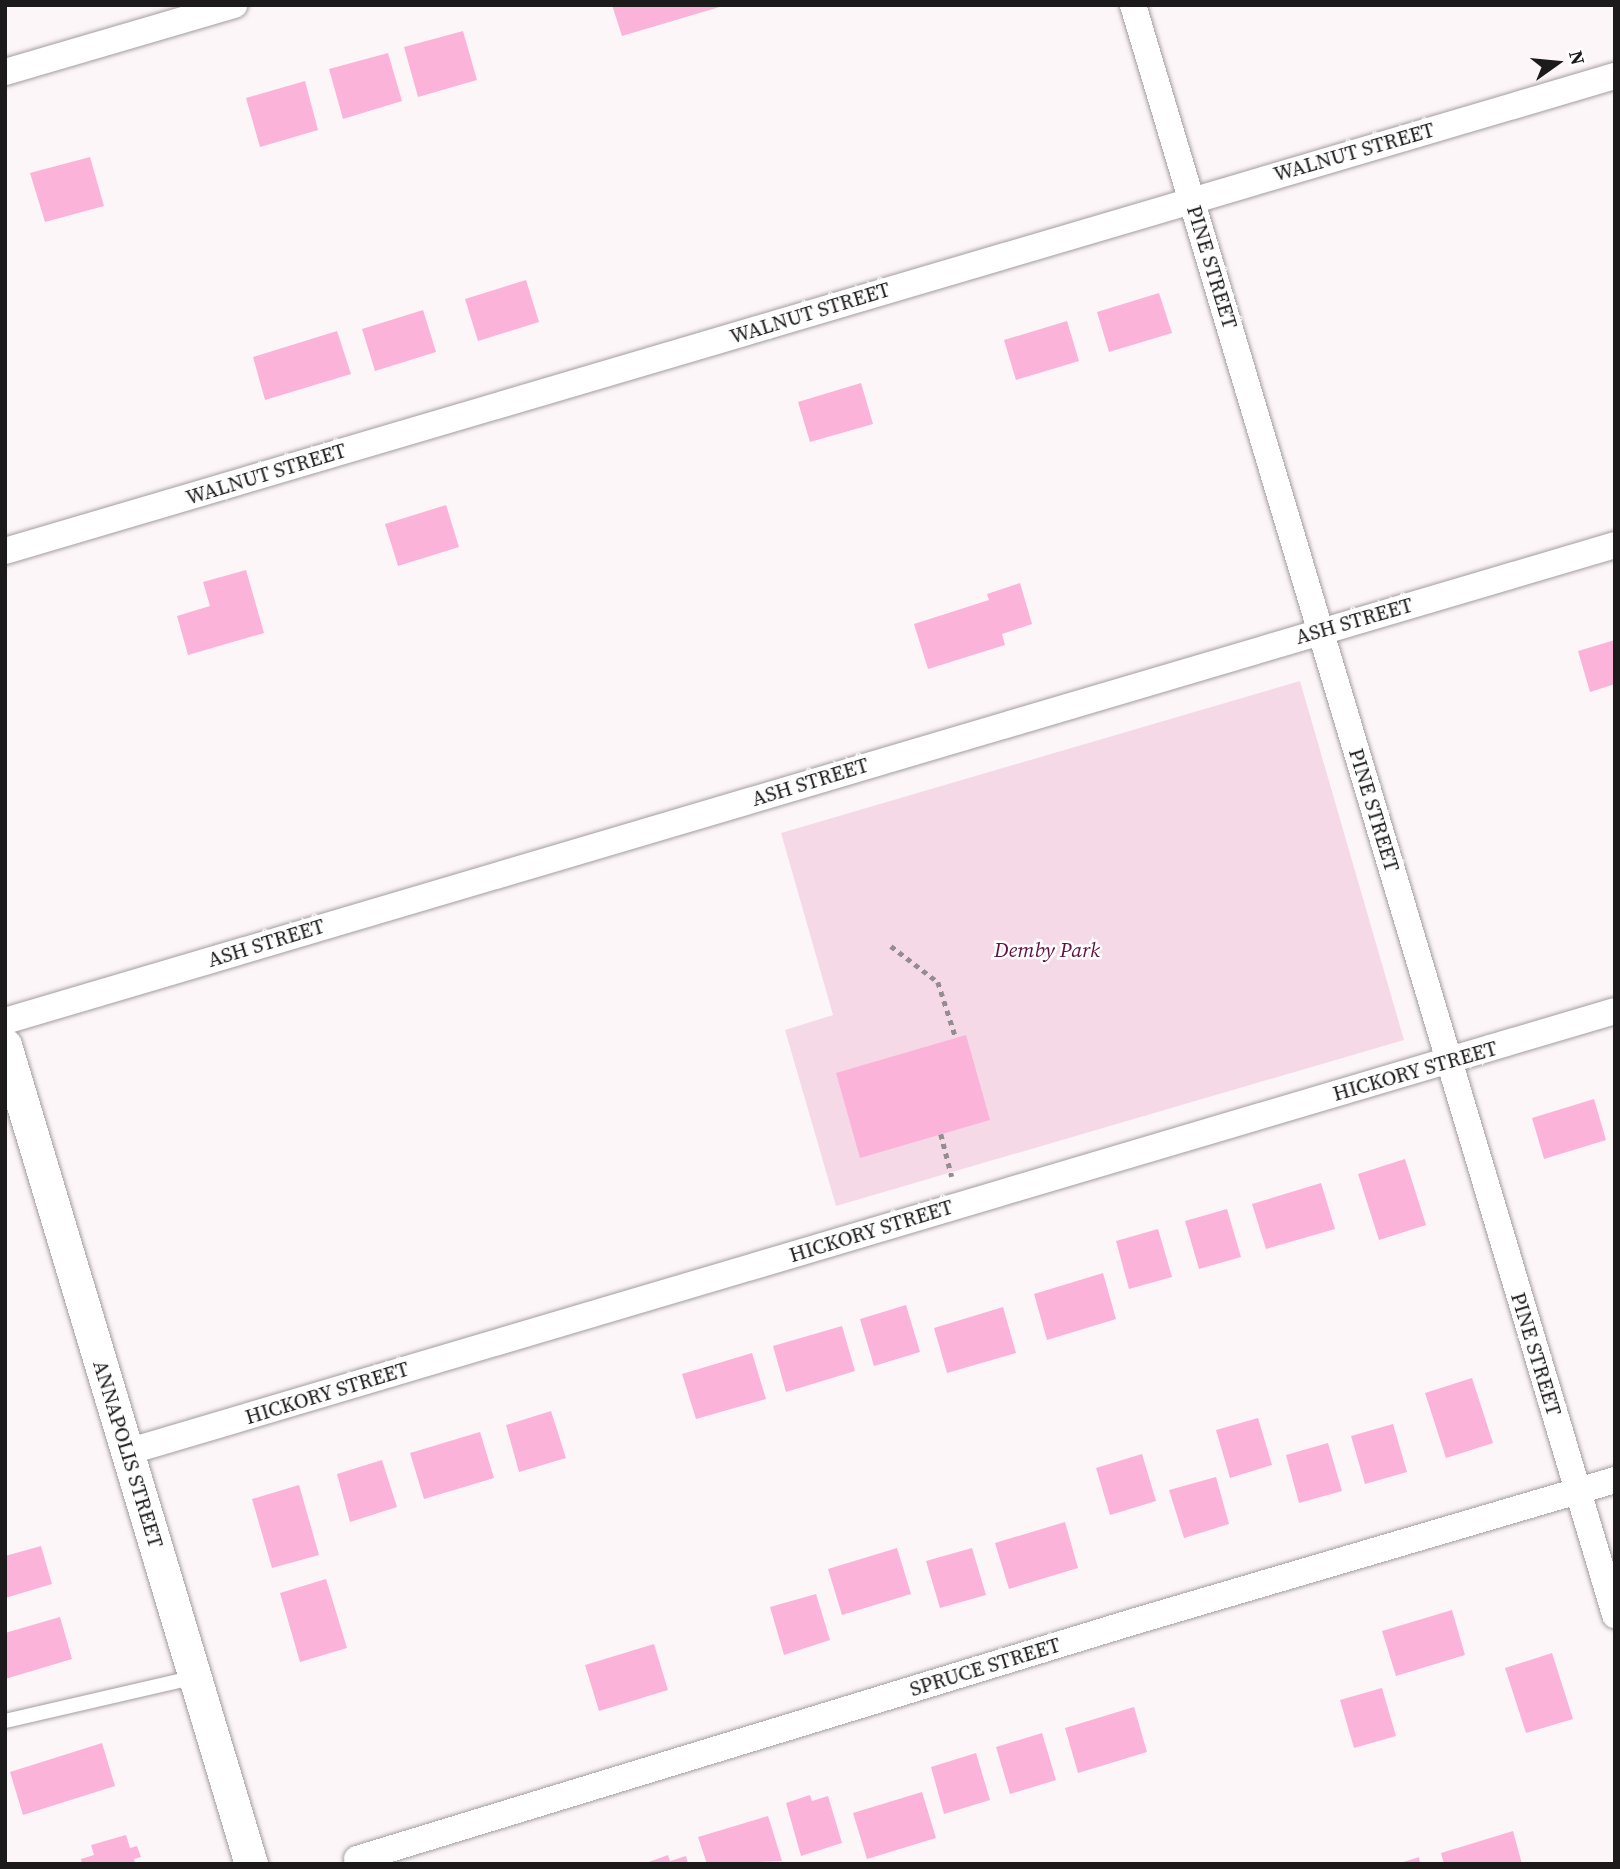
<!DOCTYPE html>
<html>
<head>
<meta charset="utf-8">
<style>
  body { margin:0 }
  #map { position:relative; width:1620px; height:1869px; overflow:hidden; background:#fdf6f9; font-family:"Source Serif 4",serif }
  div>[style] { position:absolute }
  .green>* { inset:0; background:#f6d9e7 }
  .building>* { inset:0; background:#fcb3d9 }
  .path>* { height:4.5px; margin-top:-2.25px; transform-origin:0; background:repeating-linear-gradient(90deg,#928d8f 0 5px,transparent 0 10px) }
  .roads { filter:drop-shadow(0 0 2px #a39da0) drop-shadow(0 0 2px #a39da0) }
  .service>* { height:14px; margin:-7px; padding:0 7px; transform-origin:7px; border-radius:7px; background:#fff }
  .minor>* { height:26px; margin:-13px; padding:0 13px; transform-origin:13px; border-radius:13px; background:#fff }
  .tertiary>* { height:33px; margin:-16.5px; padding:0 16.5px; transform-origin:16.5px; border-radius:16.5px; background:#fff }
  span { translate:-50% -50%; white-space:nowrap; text-align:center; line-height:1.15; -webkit-text-stroke:5px #fff; paint-order:stroke }
  .street-label { font-size:21px; color:#1c1a1b }
  .park-label { font-size:21px; color:#621044; font-style:italic }
  .frame { position:absolute; inset:0; border:7px solid #1c1a1b; pointer-events:none }
  .north { position:absolute; left:1522px; top:28px; width:70px; height:70px; -webkit-text-stroke:5px #fff; paint-order:stroke; rotate:75deg; font-size:19px; font-weight:700; line-height:28px; text-align:center; color:#1c1a1b }
  .north::after { content:''; display:block; margin:auto; width:24px; height:32px; background:#1c1a1b; clip-path:polygon(50% 0,100% 100%,50% 72%,0 100%) }
</style>
</head>
<body>
<div id="map">
  <div class="green">
    <div style="clip-path:polygon(1300px 681px,1404px 1040px,836px 1206px,785px 1030px,833px 1015px,781px 833px)"></div>
  </div>
  <div class="building">
    <div style="clip-path:polygon(612px 5px,723px 5px,723px 6px,622px 36px)"></div>
    <div style="clip-path:polygon(463px 31px,477px 80px,418px 97px,404px 47px)"></div>
    <div style="clip-path:polygon(388px 53px,402px 101px,343px 119px,329px 69px)"></div>
    <div style="clip-path:polygon(305px 81px,318px 130px,260px 147px,246px 98px)"></div>
    <div style="clip-path:polygon(90px 157px,104px 206px,45px 222px,30px 173px)"></div>
    <div style="clip-path:polygon(526px 280px,539px 322px,478px 341px,465px 299px)"></div>
    <div style="clip-path:polygon(1159px 293px,1172px 333px,1109px 352px,1097px 312px)"></div>
    <div style="clip-path:polygon(423px 310px,436px 352px,375px 371px,362px 329px)"></div>
    <div style="clip-path:polygon(1067px 321px,1079px 361px,1016px 380px,1004px 340px)"></div>
    <div style="clip-path:polygon(337px 331px,351px 374px,265px 400px,253px 357px)"></div>
    <div style="clip-path:polygon(861px 383px,873px 424px,810px 442px,798px 402px)"></div>
    <div style="clip-path:polygon(446px 505px,459px 547px,398px 566px,385px 524px)"></div>
    <div style="clip-path:polygon(246px 570px,264px 633px,188px 655px,177px 616px,210px 606px,203px 582px)"></div>
    <div style="clip-path:polygon(1020px 583px,1032px 624px,1002px 634px,1005px 645px,928px 669px,914px 624px,989px 600px,987px 594px)"></div>
    <div style="clip-path:polygon(1615px 640px,1615px 684px,1590px 692px,1578px 651px)"></div>
    <div style="clip-path:polygon(966px 1035px,990px 1120px,860px 1158px,836px 1073px)"></div>
    <div style="clip-path:polygon(1594px 1099px,1606px 1140px,1544px 1159px,1532px 1118px)"></div>
    <div style="clip-path:polygon(1405px 1159px,1426px 1225px,1379px 1240px,1358px 1174px)"></div>
    <div style="clip-path:polygon(1321px 1183px,1335px 1229px,1266px 1249px,1252px 1204px)"></div>
    <div style="clip-path:polygon(1227px 1209px,1241px 1257px,1199px 1269px,1185px 1221px)"></div>
    <div style="clip-path:polygon(1158px 1229px,1172px 1277px,1129px 1289px,1116px 1241px)"></div>
    <div style="clip-path:polygon(1103px 1273px,1116px 1319px,1047px 1340px,1034px 1294px)"></div>
    <div style="clip-path:polygon(906px 1305px,920px 1352px,874px 1366px,860px 1319px)"></div>
    <div style="clip-path:polygon(1003px 1307px,1016px 1353px,947px 1373px,934px 1328px)"></div>
    <div style="clip-path:polygon(842px 1326px,855px 1371px,786px 1392px,773px 1346px)"></div>
    <div style="clip-path:polygon(752px 1353px,766px 1399px,696px 1419px,682px 1374px)"></div>
    <div style="clip-path:polygon(1472px 1378px,1493px 1443px,1446px 1458px,1425px 1393px)"></div>
    <div style="clip-path:polygon(551px 1411px,566px 1458px,519px 1472px,506px 1425px)"></div>
    <div style="clip-path:polygon(1258px 1418px,1272px 1465px,1230px 1478px,1216px 1430px)"></div>
    <div style="clip-path:polygon(1393px 1424px,1407px 1472px,1365px 1484px,1351px 1436px)"></div>
    <div style="clip-path:polygon(480px 1432px,494px 1478px,424px 1499px,410px 1453px)"></div>
    <div style="clip-path:polygon(1328px 1443px,1342px 1491px,1299px 1503px,1286px 1455px)"></div>
    <div style="clip-path:polygon(1142px 1454px,1156px 1501px,1110px 1515px,1096px 1468px)"></div>
    <div style="clip-path:polygon(382px 1460px,397px 1507px,350px 1522px,337px 1474px)"></div>
    <div style="clip-path:polygon(1216px 1477px,1229px 1524px,1184px 1538px,1169px 1490px)"></div>
    <div style="clip-path:polygon(299px 1485px,319px 1555px,272px 1568px,252px 1499px)"></div>
    <div style="clip-path:polygon(1065px 1522px,1078px 1568px,1009px 1589px,995px 1543px)"></div>
    <div style="clip-path:polygon(41px 1546px,52px 1584px,5px 1598px,5px 1556px)"></div>
    <div style="clip-path:polygon(897px 1548px,911px 1594px,842px 1615px,828px 1569px)"></div>
    <div style="clip-path:polygon(972px 1548px,986px 1595px,940px 1608px,926px 1561px)"></div>
    <div style="clip-path:polygon(326px 1579px,347px 1648px,300px 1662px,280px 1593px)"></div>
    <div style="clip-path:polygon(816px 1594px,830px 1640px,784px 1655px,770px 1607px)"></div>
    <div style="clip-path:polygon(1452px 1610px,1465px 1655px,1396px 1676px,1382px 1631px)"></div>
    <div style="clip-path:polygon(60px 1617px,72px 1659px,5px 1679px,5px 1633px)"></div>
    <div style="clip-path:polygon(654px 1644px,668px 1690px,599px 1711px,585px 1665px)"></div>
    <div style="clip-path:polygon(1552px 1653px,1573px 1719px,1526px 1733px,1505px 1668px)"></div>
    <div style="clip-path:polygon(1382px 1688px,1396px 1736px,1354px 1748px,1340px 1700px)"></div>
    <div style="clip-path:polygon(1134px 1707px,1147px 1752px,1078px 1773px,1065px 1728px)"></div>
    <div style="clip-path:polygon(1042px 1733px,1056px 1780px,1010px 1794px,996px 1747px)"></div>
    <div style="clip-path:polygon(102px 1743px,115px 1786px,23px 1815px,10px 1772px)"></div>
    <div style="clip-path:polygon(976px 1753px,990px 1800px,944px 1814px,931px 1767px)"></div>
    <div style="clip-path:polygon(922px 1792px,936px 1838px,867px 1859px,853px 1813px)"></div>
    <div style="clip-path:polygon(810px 1795px,812px 1801px,828px 1796px,842px 1843px,801px 1856px,786px 1803px)"></div>
    <div style="clip-path:polygon(768px 1816px,782px 1861px,707px 1864px,698px 1837px)"></div>
    <div style="clip-path:polygon(1513px 1831px,1522px 1864px,1444px 1864px,1441px 1853px)"></div>
    <div style="clip-path:polygon(126px 1835px,130px 1848px,137px 1846px,141px 1857px,134px 1859px,135px 1864px,82px 1864px,81px 1859px,94px 1855px,91px 1845px)"></div>
    <div style="clip-path:polygon(668px 1855px,670px 1861px,686px 1856px,688px 1864px,643px 1864px)"></div>
    <div style="clip-path:polygon(1419px 1857px,1420px 1864px,1400px 1864px,1400px 1863px)"></div>
  </div>
  <div class="path">
    <div style="left:891px;top:946px;width:59px;rotate:37.5deg"></div>
    <div style="left:938px;top:982px;width:59px;rotate:72.2deg"></div>
    <div style="left:941px;top:1134px;width:44px;rotate:75.7deg"></div>
  </div>
  <div class="roads">
    <div class="service">
      <div style="left:5px;top:1721px;width:195px;rotate:-13deg"></div>
    </div>
    <div class="minor">
      <div style="left:1133px;top:5px;width:1681px;rotate:73.33deg"></div>
      <div style="left:5px;top:72px;width:239px;rotate:-16.3deg"></div>
      <div style="left:5px;top:551px;width:1679px;rotate:-16.44deg"></div>
      <div style="left:5px;top:1021px;width:1679px;rotate:-16.47deg"></div>
      <div style="left:127px;top:1452px;width:1552px;rotate:-16.51deg"></div>
      <div style="left:357px;top:1859px;width:815px;rotate:-16.99deg"></div>
      <div style="left:1136px;top:1621px;width:499px;rotate:-16.4deg"></div>
    </div>
    <div class="tertiary">
      <div style="left:5px;top:1045px;width:855px;rotate:73.28deg"></div>
    </div>
  </div>
  <div class="street-label">
    <span style="left:1354px;top:152px;rotate:-16deg">WALNUT STREET</span>
    <span style="left:1212px;top:267px;rotate:73deg">PINE STREET</span>
    <span style="left:810px;top:313px;rotate:-17deg">WALNUT STREET</span>
    <span style="left:266px;top:474px;rotate:-17deg">WALNUT STREET</span>
    <span style="left:1354px;top:621px;rotate:-16deg">ASH STREET</span>
    <span style="left:810px;top:782px;rotate:-17deg">ASH STREET</span>
    <span style="left:1374px;top:810px;rotate:73deg">PINE STREET</span>
    <span style="left:266px;top:943px;rotate:-17deg">ASH STREET</span>
    <span style="left:1415px;top:1071px;rotate:-16deg">HICKORY STREET</span>
    <span style="left:871px;top:1231px;rotate:-17deg">HICKORY STREET</span>
    <span style="left:1536px;top:1354px;rotate:73deg">PINE STREET</span>
    <span style="left:327px;top:1393px;rotate:-17deg">HICKORY STREET</span>
    <span style="left:128px;top:1454px;rotate:73deg">ANNAPOLIS STREET</span>
    <span style="left:985px;top:1667px;rotate:-17deg">SPRUCE STREET</span>
  </div>
  <div class="park-label">
    <span style="left:1047px;top:950px">Demby Park</span>
  </div>
  <div class="frame"></div>
  <div class="north">N</div>
</div>
</body>
</html>
